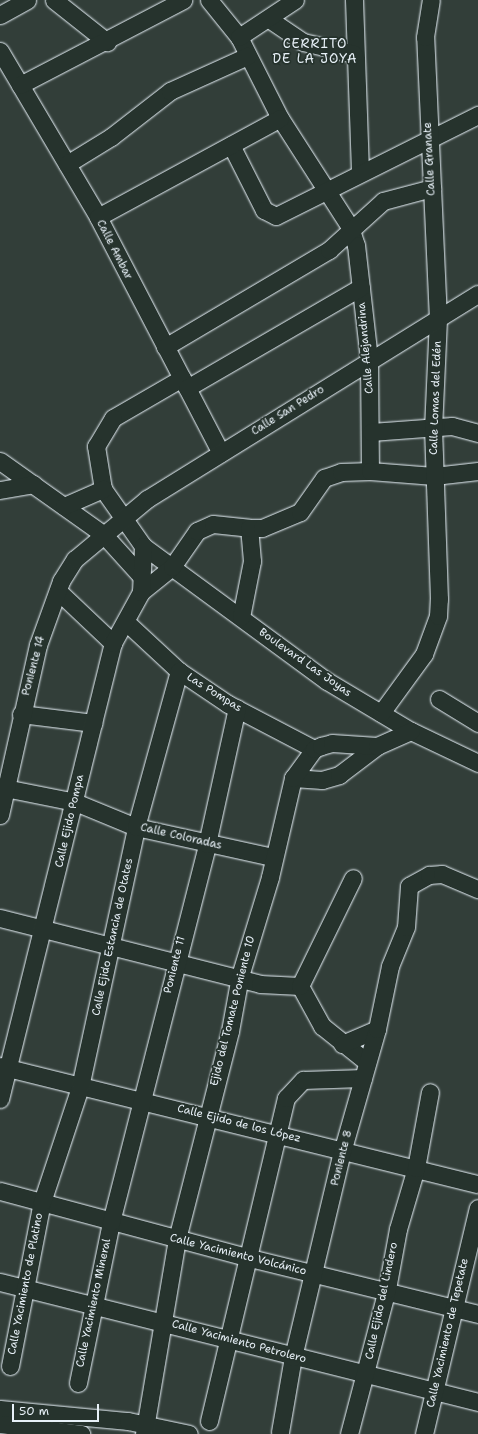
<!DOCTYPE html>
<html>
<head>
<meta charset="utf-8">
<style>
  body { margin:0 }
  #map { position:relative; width:478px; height:1434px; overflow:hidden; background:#323e39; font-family:"Shantell Sans",sans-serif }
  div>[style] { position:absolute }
  .roads { filter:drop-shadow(0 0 1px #e8f1f8) drop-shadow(0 0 1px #e8f1f8) }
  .minor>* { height:17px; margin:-8.5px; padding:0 8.5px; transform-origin:8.5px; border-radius:8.5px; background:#26332d }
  span { translate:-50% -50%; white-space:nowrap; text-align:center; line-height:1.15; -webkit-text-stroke:3.5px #26332d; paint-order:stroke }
  .street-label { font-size:11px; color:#e8f1f8 }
  .quarter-label { font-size:13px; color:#e8f1f8; letter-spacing:1px }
  .scale { position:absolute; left:12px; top:1404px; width:87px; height:18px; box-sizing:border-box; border:2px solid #e8f1f8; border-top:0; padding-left:5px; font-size:12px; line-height:14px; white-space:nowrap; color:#e8f1f8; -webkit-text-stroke:3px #26332d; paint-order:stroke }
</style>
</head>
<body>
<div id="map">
  <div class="roads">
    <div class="minor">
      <div style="left:54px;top:0;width:68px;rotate:38.4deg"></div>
      <div style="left:209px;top:0;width:48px;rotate:51deg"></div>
      <div style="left:239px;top:37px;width:91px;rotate:63.2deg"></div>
      <div style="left:280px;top:118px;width:130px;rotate:57.3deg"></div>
      <div style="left:350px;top:227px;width:19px;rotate:72deg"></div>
      <div style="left:356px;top:245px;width:115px;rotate:83.5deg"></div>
      <div style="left:369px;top:359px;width:112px;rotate:89.5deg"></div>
      <div style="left:354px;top:0;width:172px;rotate:88deg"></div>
      <div style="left:0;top:15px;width:31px;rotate:-29deg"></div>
      <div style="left:269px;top:19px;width:41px;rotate:34.1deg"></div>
      <div style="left:303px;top:42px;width:52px;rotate:13.2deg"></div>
      <div style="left:239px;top:37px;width:67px;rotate:-33.5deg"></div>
      <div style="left:0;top:51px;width:193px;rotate:59.4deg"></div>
      <div style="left:98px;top:217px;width:266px;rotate:62.5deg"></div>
      <div style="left:20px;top:85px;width:184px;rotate:-27.5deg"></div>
      <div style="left:231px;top:145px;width:73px;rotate:63.1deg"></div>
      <div style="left:264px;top:210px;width:13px;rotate:27deg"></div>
      <div style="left:276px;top:216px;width:226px;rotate:-26.6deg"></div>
      <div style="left:67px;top:164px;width:52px;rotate:-31.5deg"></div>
      <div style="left:111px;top:137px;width:75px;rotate:-37.9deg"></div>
      <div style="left:170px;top:91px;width:85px;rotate:-24.4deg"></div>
      <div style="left:98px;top:217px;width:207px;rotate:-28.5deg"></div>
      <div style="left:165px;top:347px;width:191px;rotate:-30.6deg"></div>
      <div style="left:329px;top:250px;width:73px;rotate:-42.2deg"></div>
      <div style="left:383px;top:201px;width:51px;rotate:-14.9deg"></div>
      <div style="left:182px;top:378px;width:80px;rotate:149.9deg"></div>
      <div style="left:113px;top:418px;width:33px;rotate:121deg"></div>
      <div style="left:96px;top:446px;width:44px;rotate:80.8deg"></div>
      <div style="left:103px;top:489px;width:70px;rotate:54.9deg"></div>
      <div style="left:143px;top:546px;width:228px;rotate:36.3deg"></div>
      <div style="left:327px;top:681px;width:98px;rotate:30.8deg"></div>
      <div style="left:411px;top:731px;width:74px;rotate:25.5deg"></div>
      <div style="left:187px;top:388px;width:201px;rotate:-30.1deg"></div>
      <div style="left:371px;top:432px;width:81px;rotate:-4.2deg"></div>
      <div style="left:452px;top:426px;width:27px;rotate:15deg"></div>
      <div style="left:0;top:461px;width:128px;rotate:35.4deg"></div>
      <div style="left:104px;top:535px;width:55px;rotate:47.9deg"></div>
      <div style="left:0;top:490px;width:34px;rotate:-10deg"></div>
      <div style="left:64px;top:506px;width:43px;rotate:-23.6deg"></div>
      <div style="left:58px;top:591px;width:76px;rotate:43.4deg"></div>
      <div style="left:141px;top:592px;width:40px;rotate:-39deg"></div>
      <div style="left:172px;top:567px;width:44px;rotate:-55.2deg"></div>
      <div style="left:197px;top:531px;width:17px;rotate:-24deg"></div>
      <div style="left:213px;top:524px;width:36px;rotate:6deg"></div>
      <div style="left:241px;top:617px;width:57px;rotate:-78.9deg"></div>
      <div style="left:252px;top:561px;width:33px;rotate:-95deg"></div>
      <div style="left:249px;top:528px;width:13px"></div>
      <div style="left:262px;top:528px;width:41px;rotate:-22.8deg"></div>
      <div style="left:300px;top:512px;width:42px;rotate:-54.8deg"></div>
      <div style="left:324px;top:478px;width:18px;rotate:-19deg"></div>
      <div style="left:341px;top:472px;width:29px;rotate:-2deg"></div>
      <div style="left:370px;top:471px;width:64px;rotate:4.5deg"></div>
      <div style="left:434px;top:476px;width:44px;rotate:-6.5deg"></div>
      <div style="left:126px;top:622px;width:72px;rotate:42.8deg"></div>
      <div style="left:179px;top:671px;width:59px;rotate:34deg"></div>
      <div style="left:228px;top:704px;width:97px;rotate:27.6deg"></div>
      <div style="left:439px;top:699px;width:46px;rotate:31.6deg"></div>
      <div style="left:381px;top:713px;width:73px;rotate:-53.9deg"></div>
      <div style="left:424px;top:654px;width:40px;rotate:-69.8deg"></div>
      <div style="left:438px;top:616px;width:17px;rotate:-87deg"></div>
      <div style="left:439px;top:599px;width:170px;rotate:-92deg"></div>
      <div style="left:433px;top:429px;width:110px;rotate:-87.4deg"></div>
      <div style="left:438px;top:319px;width:282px;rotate:-92.6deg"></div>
      <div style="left:425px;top:37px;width:37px;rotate:-81deg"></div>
      <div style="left:21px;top:714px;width:73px;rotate:7.1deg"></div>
      <div style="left:293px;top:778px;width:29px;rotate:4deg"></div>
      <div style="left:322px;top:780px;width:18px;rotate:-16deg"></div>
      <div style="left:339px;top:775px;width:48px;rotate:-37.3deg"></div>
      <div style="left:0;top:787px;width:76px;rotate:11.3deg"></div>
      <div style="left:75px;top:802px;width:66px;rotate:22.3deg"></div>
      <div style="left:136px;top:827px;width:139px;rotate:12.4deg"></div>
      <div style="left:0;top:815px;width:174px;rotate:-77.4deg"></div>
      <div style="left:38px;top:645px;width:68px;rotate:-70.2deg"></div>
      <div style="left:61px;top:581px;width:26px;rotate:-58deg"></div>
      <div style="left:75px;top:559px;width:94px;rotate:-39.8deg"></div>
      <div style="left:147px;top:499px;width:389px;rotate:-31.8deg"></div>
      <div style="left:0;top:918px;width:268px;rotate:14.2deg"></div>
      <div style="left:260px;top:984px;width:40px;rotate:2.9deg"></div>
      <div style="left:300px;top:986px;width:46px;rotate:61.2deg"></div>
      <div style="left:322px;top:1026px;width:58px;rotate:38.7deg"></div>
      <div style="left:300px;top:986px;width:120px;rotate:-63.9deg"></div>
      <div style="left:342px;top:1044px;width:38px;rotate:-23deg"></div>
      <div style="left:0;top:1066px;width:492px;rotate:13.9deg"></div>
      <div style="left:0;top:1099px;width:470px;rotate:-76.1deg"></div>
      <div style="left:113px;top:643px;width:58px;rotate:-61.2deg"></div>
      <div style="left:141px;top:592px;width:46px;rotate:-87.5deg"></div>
      <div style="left:0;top:1191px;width:259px;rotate:15deg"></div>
      <div style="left:250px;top:1258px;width:235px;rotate:13.8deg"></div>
      <div style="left:0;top:1282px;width:493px;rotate:14.1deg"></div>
      <div style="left:10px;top:1366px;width:167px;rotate:-79deg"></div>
      <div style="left:42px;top:1202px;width:121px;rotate:-71.7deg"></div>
      <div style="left:80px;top:1087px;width:266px;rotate:-77.8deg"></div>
      <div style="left:136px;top:827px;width:162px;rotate:-74.6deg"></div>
      <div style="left:78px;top:1383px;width:164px;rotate:-78.4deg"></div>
      <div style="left:111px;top:1222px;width:390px;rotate:-75.7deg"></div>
      <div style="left:207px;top:844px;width:139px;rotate:-77.6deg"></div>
      <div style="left:0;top:1409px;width:129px;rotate:5.4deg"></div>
      <div style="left:128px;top:1421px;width:62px;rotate:12deg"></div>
      <div style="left:209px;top:1421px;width:332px;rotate:-76.6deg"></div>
      <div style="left:286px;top:1098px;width:25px;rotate:-47deg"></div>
      <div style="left:303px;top:1080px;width:60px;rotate:-1.9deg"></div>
      <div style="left:0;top:1424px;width:82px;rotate:7deg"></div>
      <div style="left:280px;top:1432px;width:76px;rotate:-80.2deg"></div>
      <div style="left:293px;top:1357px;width:211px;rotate:-76.6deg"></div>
      <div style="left:342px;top:1152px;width:128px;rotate:-74.1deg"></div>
      <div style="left:377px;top:1029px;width:64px;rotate:-78.3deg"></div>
      <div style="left:390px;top:966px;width:42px;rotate:-67.7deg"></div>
      <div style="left:406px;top:927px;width:41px;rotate:-85.8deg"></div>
      <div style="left:409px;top:886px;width:23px;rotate:-29deg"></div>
      <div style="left:429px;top:875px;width:13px;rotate:-4deg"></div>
      <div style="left:442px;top:874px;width:39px;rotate:23deg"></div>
      <div style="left:144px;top:1434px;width:198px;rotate:-80.4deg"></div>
      <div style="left:177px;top:1239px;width:215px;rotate:-75.7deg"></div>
      <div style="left:230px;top:1031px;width:56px;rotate:-79.7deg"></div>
      <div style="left:240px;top:976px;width:103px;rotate:-73.1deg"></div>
      <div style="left:270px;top:877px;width:102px;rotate:-76.9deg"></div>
      <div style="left:293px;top:778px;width:36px;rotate:-54deg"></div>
      <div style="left:314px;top:749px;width:8px;rotate:-23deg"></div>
      <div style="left:321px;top:746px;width:11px;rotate:-15deg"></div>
      <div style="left:332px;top:743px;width:45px;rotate:3.8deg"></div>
      <div style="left:377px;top:746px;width:37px;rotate:-24deg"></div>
      <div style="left:349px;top:1434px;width:150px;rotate:-75.3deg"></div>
      <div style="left:387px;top:1289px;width:61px;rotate:-79.6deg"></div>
      <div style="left:398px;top:1229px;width:64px;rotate:-73.6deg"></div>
      <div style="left:416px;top:1168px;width:77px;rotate:-79.6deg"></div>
      <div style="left:424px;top:1434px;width:232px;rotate:-76.6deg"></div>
    </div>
  </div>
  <div class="street-label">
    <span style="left:430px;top:159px;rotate:-93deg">Calle Granate</span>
    <span style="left:114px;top:250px;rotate:63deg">Calle Ambar</span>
    <span style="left:366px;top:348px;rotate:-95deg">Calle Alejandrina</span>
    <span style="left:436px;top:398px;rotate:-88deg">Calle Lomas del Edén</span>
    <span style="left:288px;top:411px;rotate:-32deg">Calle San Pedro</span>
    <span style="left:305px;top:663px;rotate:35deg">Boulevard Las Joyas</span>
    <span style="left:34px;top:666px;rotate:-75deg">Poniente 14</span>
    <span style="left:214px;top:693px;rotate:32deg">Las Pompas</span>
    <span style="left:70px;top:821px;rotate:-77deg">Calle Ejido Pompa</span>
    <span style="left:181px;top:837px;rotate:13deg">Calle Coloradas</span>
    <span style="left:113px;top:937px;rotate:-78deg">Calle Ejido Estancia de Otates</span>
    <span style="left:175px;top:965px;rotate:-76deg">Poniente 11</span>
    <span style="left:233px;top:1011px;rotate:-76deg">Ejido del Tomate Poniente 10</span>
    <span style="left:239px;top:1124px;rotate:14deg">Calle Ejido de los López</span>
    <span style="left:342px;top:1158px;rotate:-76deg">Poniente 8</span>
    <span style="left:238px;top:1255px;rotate:14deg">Calle Yacimiento Volcánico</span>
    <span style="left:26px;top:1284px;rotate:-79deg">Calle Yacimiento de Platino</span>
    <span style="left:382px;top:1301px;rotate:-78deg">Calle Ejido del Lindero</span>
    <span style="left:94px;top:1303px;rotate:-78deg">Calle Yacimiento Mineral</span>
    <span style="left:448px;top:1333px;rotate:-77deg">Calle Yacimiento de Tepetate</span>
    <span style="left:239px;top:1342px;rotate:15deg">Calle Yacimiento Petrolero</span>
  </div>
  <div class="quarter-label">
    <span style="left:315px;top:52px">CERRITO<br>DE LA JOYA</span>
  </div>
  <div class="scale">50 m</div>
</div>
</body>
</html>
